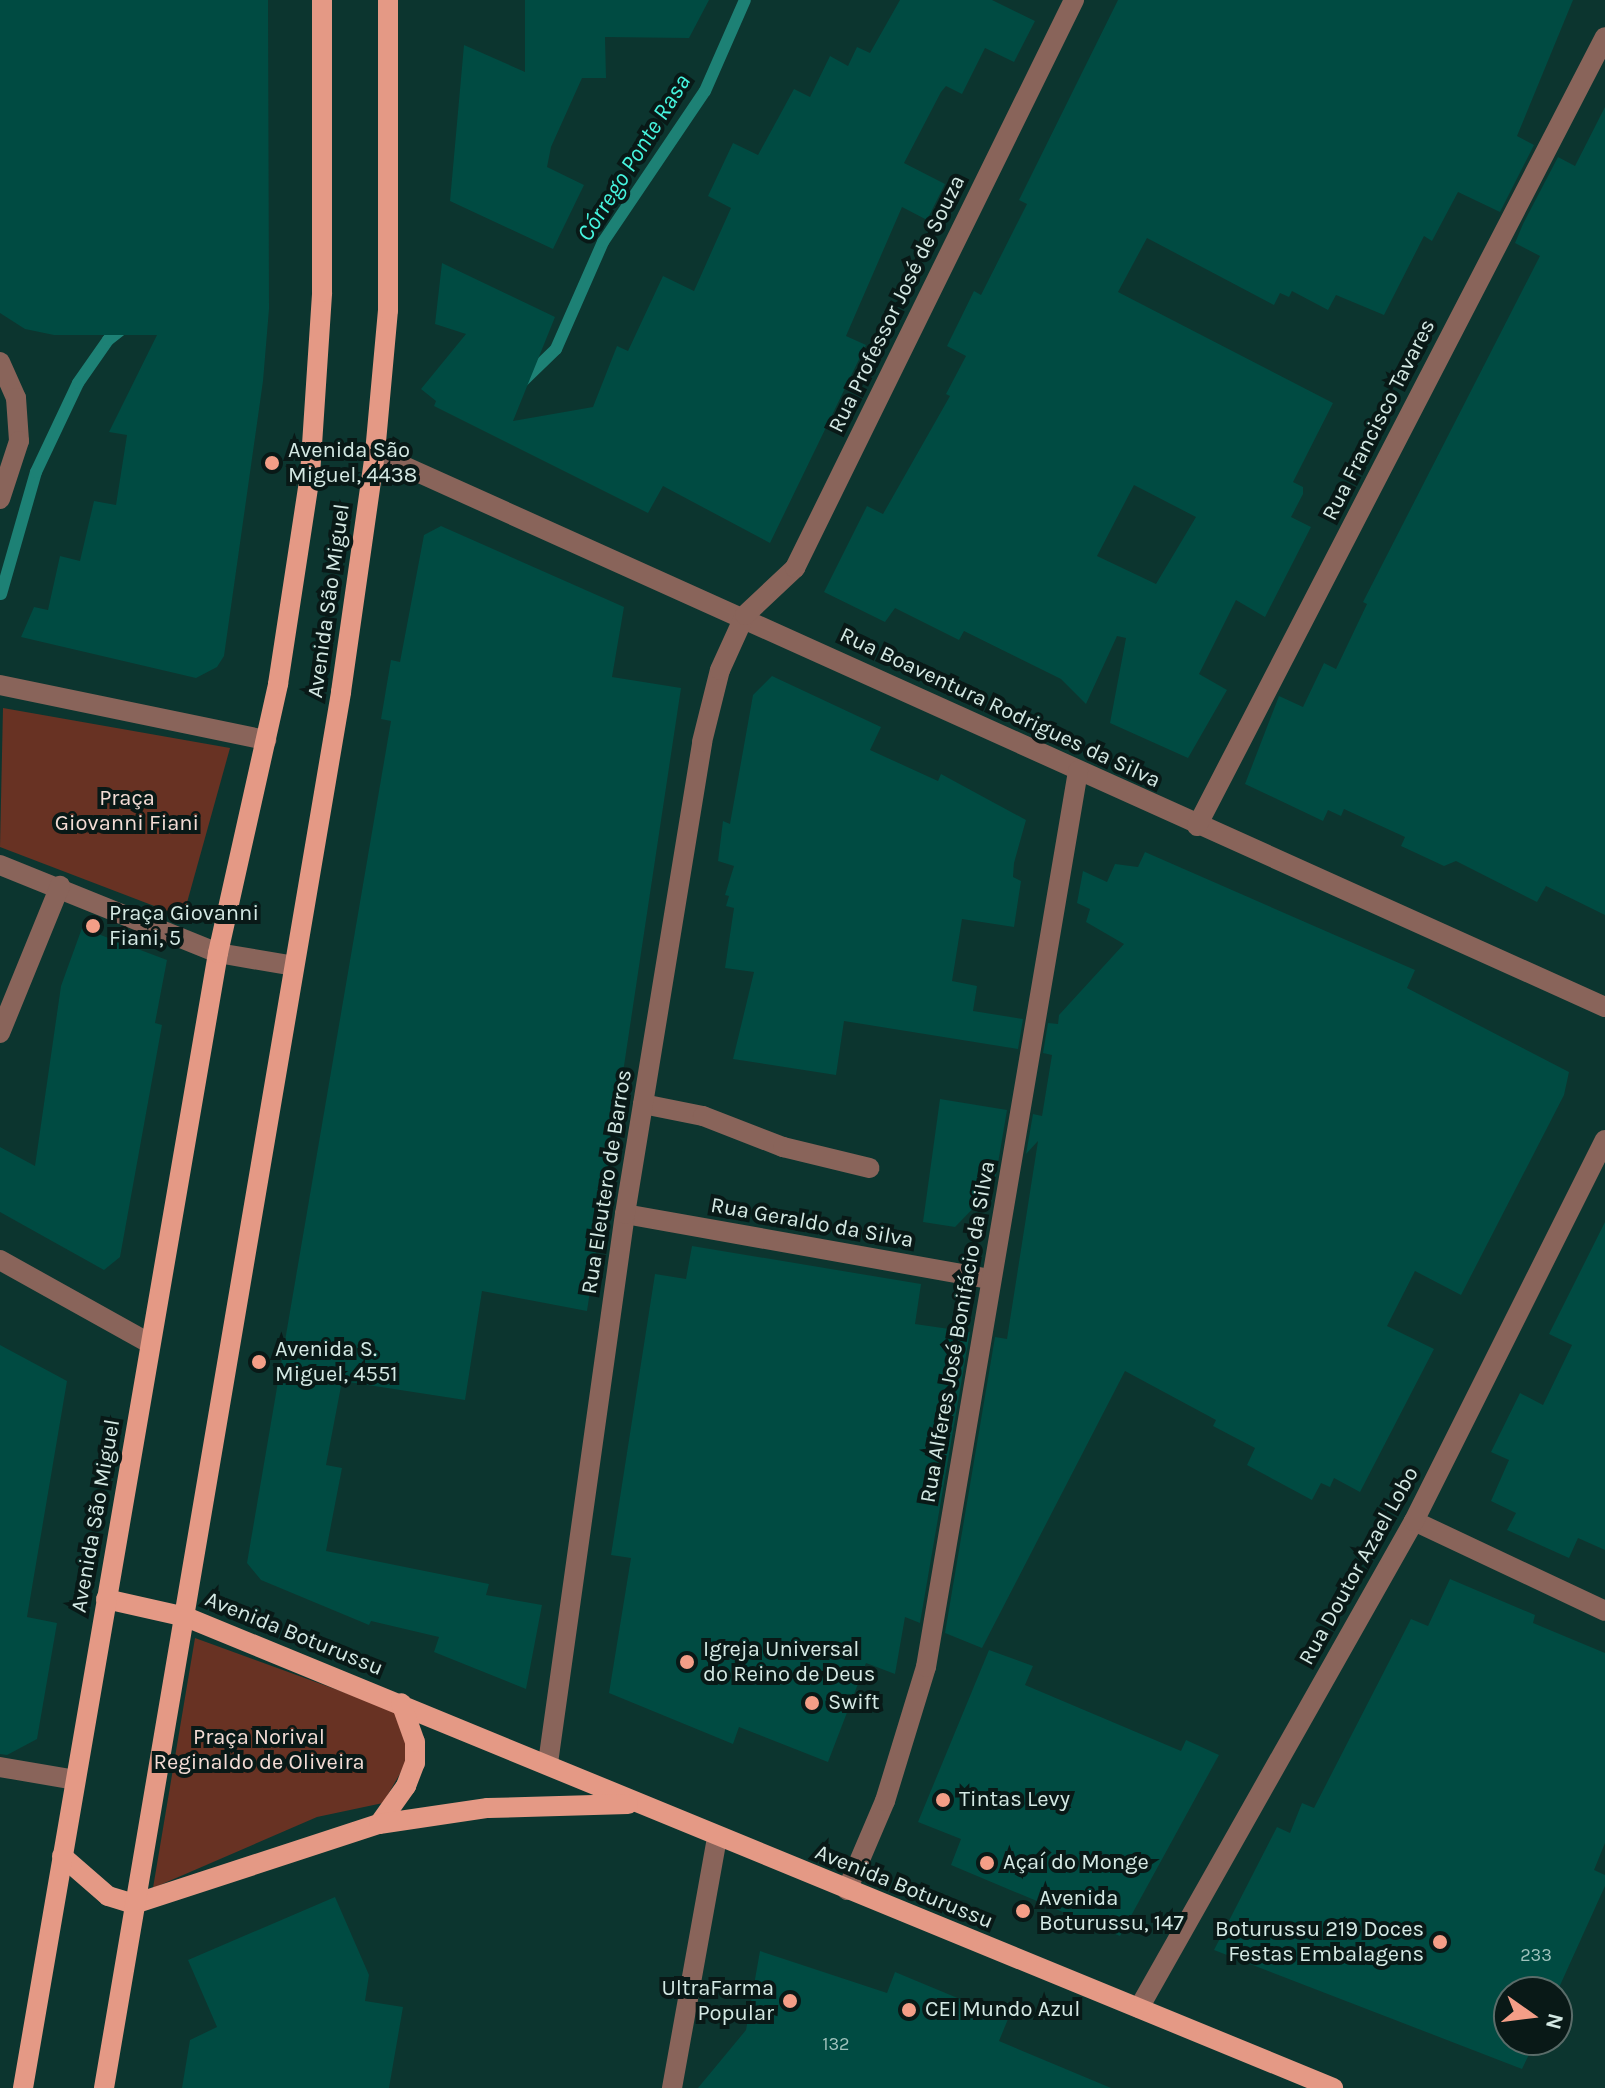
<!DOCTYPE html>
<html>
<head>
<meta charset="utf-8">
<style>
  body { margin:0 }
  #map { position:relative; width:1605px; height:2088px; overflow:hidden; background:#0c352f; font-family:Karla,sans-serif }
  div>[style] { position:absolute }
  .green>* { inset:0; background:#683223 }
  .stream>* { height:12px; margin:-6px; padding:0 6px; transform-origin:6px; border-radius:6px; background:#1d8175 }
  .building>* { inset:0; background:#004b42 }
  .minor>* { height:20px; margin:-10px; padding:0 10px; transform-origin:10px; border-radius:10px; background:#89645a }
  .major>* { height:20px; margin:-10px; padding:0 10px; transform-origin:10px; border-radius:10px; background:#e49985 }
  .dots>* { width:22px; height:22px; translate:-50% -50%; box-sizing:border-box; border:4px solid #091917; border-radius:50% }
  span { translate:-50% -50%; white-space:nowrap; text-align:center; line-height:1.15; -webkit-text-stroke:8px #091917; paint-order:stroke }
  .number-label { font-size:18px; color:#9fc2bc }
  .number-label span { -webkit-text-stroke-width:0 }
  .street-label { font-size:22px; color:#d4e9e4 }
  .poi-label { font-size:22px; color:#d4e9e4 }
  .left { translate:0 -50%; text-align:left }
  .right { translate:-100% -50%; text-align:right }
  .park-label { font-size:22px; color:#f4dcd5 }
  .water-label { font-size:24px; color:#46f5df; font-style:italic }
  .north { position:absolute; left:1493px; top:1976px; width:80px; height:80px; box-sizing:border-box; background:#091917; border:2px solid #5a6c69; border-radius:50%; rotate:104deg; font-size:22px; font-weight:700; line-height:32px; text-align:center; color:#d4e9e4 }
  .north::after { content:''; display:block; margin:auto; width:28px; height:36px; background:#f49e87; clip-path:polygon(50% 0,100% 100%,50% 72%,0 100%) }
</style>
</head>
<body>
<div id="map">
  <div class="green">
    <div style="clip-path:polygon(3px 708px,230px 748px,183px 917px,0 847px)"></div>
    <div style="clip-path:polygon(195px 1638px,398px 1712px,412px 1753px,383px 1803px,317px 1817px,153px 1888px)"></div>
  </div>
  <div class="stream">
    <div style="left:523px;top:381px;width:46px;rotate:-44.1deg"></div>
    <div style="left:556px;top:349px;width:117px;rotate:-66.3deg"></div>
    <div style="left:603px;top:242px;width:182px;rotate:-56deg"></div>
    <div style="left:705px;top:91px;width:99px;rotate:-66.3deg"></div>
    <div style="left:1px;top:594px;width:127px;rotate:-74deg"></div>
    <div style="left:36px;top:472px;width:98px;rotate:-64.7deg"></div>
    <div style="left:78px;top:383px;width:52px;rotate:-55.1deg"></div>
    <div style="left:108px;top:340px;width:23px;rotate:-38deg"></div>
  </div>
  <div class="building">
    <div style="clip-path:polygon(0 0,268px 0,269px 309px,263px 381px,224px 656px,217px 667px,196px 678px,21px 637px,34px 607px,48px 610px,60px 556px,80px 561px,94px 501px,116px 505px,127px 435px,109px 432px,157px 335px,54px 335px,25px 329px,0 313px)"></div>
    <div style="clip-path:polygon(525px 0,709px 0,689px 38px,605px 37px,606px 78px,582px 78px,551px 147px,547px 167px,584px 185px,553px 249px,450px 201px,464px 45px,525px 72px)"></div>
    <div style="clip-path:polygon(900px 0,992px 0,1035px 21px,1014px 62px,985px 48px,962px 94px,946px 86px,941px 92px,904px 163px,945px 184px,927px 220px,902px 207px,846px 336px,866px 345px,770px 543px,663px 486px,648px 513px,434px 406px,436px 401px,421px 389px,466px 334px,435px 324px,442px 263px,555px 317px,513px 421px,593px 407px,617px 346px,628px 351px,663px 276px,694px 291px,731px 208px,708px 196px,733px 143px,758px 155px,794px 89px,810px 97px,830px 56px,848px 66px,857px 47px,870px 53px)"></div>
    <div style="clip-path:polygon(evenodd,1118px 0,1573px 0,1517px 136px,1534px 145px,1500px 212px,1458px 192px,1432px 241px,1424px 236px,1384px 315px,1336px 295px,1328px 310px,1292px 291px,1289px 297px,1280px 293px,1274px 305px,1147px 238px,1118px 292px,1333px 403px,1293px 482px,1303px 487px,1303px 494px,1291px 517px,1311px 527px,1265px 617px,1236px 600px,1199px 674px,1227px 690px,1188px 758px,1110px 723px,1126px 638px,1117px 636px,1086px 704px,1061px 679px,964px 631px,959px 640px,895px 608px,885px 622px,824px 592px,867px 506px,883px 514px,950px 396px,946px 394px,966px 356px,947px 346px,974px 291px,981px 295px,1027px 204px,1019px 200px,1118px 0,1134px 485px,1196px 517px,1156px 584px,1097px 556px,1134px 485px)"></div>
    <div style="clip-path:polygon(1605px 107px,1605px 915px,1546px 886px,1537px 902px,1456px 861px,1444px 866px,1401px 846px,1405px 837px,1344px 809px,1341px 816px,1328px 810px,1323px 821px,1245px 784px,1279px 696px,1303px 707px,1324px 663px,1336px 669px,1367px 604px,1363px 602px,1540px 256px,1515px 243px,1523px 224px,1558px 157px,1575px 166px)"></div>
    <div style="clip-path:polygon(441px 526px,624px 607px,612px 677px,681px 688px,587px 1311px,482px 1291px,465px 1400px,342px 1381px,326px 1465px,342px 1468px,326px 1551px,489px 1584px,486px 1595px,542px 1605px,526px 1689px,434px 1652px,439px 1637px,371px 1621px,369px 1625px,261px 1580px,247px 1563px,391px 721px,381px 719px,391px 660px,400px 662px,424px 535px)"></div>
    <div style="clip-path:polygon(772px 676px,881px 727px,870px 750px,938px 781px,941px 774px,1026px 820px,1014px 863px,1013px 877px,1021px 881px,1014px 927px,962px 919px,952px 981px,977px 986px,973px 1011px,1023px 1019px,1018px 1049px,844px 1021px,836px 1075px,733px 1059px,754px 972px,725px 968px,734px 908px,726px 906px,729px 896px,725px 895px,734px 866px,718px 861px,723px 821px,730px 824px,753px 695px)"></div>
    <div style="clip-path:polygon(1145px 852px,1415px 970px,1407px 988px,1569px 1072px,1564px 1095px,1461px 1295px,1415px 1271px,1387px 1326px,1434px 1349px,1360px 1492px,1334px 1478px,1330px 1487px,1321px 1483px,1312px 1500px,1247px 1465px,1255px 1448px,1213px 1426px,1216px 1420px,1125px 1371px,982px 1648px,945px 1633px,995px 1337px,1007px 1339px,1038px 1141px,1026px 1154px,1033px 1114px,1042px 1116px,1052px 1055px,1043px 1053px,1048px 1023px,1058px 1024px,1059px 1015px,1124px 944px,1086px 922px,1090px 909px,1077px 903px,1083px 871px,1107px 882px,1115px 864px,1138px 867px)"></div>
    <div style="clip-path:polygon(82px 928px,167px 960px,155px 1023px,162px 1025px,120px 1257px,104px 1270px,0 1212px,0 1147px,35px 1166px,61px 986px)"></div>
    <div style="clip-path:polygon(940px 1099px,1007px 1110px,994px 1187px,955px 1227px,923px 1222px)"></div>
    <div style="clip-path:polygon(1605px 1222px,1605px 1550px,1578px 1538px,1569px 1558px,1507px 1530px,1516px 1513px,1491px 1501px,1509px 1460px,1491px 1452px,1520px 1393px,1543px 1405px,1572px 1345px,1549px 1334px)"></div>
    <div style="clip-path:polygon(692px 1246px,921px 1284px,915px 1324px,970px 1332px,920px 1623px,905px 1617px,895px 1674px,866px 1663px,828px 1762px,739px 1727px,733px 1744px,609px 1693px,631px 1558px,611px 1555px,655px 1274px,686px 1279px)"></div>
    <div style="clip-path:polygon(0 1345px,67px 1381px,27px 1617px,57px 1623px,37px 1739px,7px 1755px,0 1754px)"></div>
    <div style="clip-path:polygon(1450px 1579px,1535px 1615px,1533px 1623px,1605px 1653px,1605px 1843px,1594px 1870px,1605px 1875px,1605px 1886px,1557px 1992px,1509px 1992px,1509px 2040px,1536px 2040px,1522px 2069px,1214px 1950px,1277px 1827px,1290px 1833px,1302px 1803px,1314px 1808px,1411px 1619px,1428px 1626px)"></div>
    <div style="clip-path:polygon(989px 1650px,1033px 1666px,1025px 1685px,1181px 1751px,1186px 1740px,1219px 1755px,1120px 1936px,951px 1865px,961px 1839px,918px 1822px)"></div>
    <div style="clip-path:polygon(335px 1897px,369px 1975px,365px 2001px,403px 2007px,389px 2088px,182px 2088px,190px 2040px,217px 2027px,188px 1960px)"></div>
    <div style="clip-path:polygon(760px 1951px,887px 1993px,895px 1972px,1008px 2019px,999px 2041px,1111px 2088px,698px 2088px,746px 2030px)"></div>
  </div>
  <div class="minor">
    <div style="left:0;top:362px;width:39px;rotate:66deg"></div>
    <div style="left:16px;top:398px;width:43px;rotate:86deg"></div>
    <div style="left:19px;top:441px;width:61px;rotate:108.1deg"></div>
    <div style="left:375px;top:453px;width:1349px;rotate:24.25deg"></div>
    <div style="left:0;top:685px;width:272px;rotate:11.7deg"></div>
    <div style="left:1197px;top:826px;width:888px;rotate:-62.66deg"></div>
    <div style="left:0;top:865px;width:235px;rotate:22deg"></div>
    <div style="left:218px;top:953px;width:77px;rotate:9.7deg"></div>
    <div style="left:0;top:1033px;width:159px;rotate:-67.8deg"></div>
    <div style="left:643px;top:1104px;width:61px;rotate:11.3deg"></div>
    <div style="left:703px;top:1116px;width:86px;rotate:21.2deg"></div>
    <div style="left:783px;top:1147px;width:89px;rotate:13.6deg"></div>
    <div style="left:625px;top:1214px;width:371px;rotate:10.1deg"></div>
    <div style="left:0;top:1260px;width:171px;rotate:29.1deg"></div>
    <div style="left:1414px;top:1521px;width:211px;rotate:25.2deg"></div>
    <div style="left:548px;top:1763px;width:554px;rotate:-82.02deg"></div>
    <div style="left:625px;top:1214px;width:478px;rotate:-80.7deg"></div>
    <div style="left:702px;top:742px;width:74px;rotate:-76deg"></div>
    <div style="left:720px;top:670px;width:60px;rotate:-65.6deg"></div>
    <div style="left:745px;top:615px;width:69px;rotate:-43.2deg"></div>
    <div style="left:795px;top:568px;width:633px;rotate:-63.84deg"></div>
    <div style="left:0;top:1767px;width:76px;rotate:9.8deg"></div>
    <div style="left:847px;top:1890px;width:97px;rotate:-66.9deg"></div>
    <div style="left:885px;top:1801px;width:140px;rotate:-73deg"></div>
    <div style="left:926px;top:1667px;width:909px;rotate:-80.37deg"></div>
    <div style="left:1139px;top:2008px;width:559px;rotate:-60.55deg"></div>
    <div style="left:1414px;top:1521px;width:426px;rotate:-63.4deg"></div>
    <div style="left:672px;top:2088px;width:255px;rotate:-79.8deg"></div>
  </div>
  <div class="major">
    <div style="left:106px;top:1599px;width:82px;rotate:12.7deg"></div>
    <div style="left:186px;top:1617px;width:1240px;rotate:22.32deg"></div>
    <div style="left:379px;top:1824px;width:47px;rotate:-54.6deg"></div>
    <div style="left:406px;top:1786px;width:25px;rotate:-69deg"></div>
    <div style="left:415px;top:1763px;width:21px;rotate:-90deg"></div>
    <div style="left:415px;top:1742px;width:41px;rotate:-109.7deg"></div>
    <div style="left:62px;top:1856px;width:61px;rotate:41deg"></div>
    <div style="left:108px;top:1896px;width:27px;rotate:17deg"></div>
    <div style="left:134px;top:1904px;width:258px;rotate:-18.1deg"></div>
    <div style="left:379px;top:1824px;width:110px;rotate:-8.4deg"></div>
    <div style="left:488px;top:1808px;width:140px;rotate:-1.6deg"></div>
    <div style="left:23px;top:2088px;width:1152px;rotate:-80.25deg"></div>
    <div style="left:218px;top:953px;width:276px;rotate:-77.4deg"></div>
    <div style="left:278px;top:684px;width:211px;rotate:-81.3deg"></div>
    <div style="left:310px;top:475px;width:183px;rotate:-86.2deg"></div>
    <div style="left:322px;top:292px;width:292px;rotate:-90deg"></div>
    <div style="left:104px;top:2088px;width:1416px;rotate:-80.36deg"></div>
    <div style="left:341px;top:692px;width:241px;rotate:-81.9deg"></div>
    <div style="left:375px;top:453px;width:144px;rotate:-84.8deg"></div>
    <div style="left:388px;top:310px;width:310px;rotate:-90deg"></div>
  </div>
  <div class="dots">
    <div style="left:272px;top:463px;background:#f49e87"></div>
    <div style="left:93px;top:926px;background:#f49e87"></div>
    <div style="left:259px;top:1362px;background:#f49e87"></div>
    <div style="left:687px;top:1662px;background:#f49e87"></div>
    <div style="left:812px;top:1703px;background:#f49e87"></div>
    <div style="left:943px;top:1800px;background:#f49e87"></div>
    <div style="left:987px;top:1863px;background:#f49e87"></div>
    <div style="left:1023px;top:1911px;background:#f49e87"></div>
    <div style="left:1440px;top:1942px;background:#f49e87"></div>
    <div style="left:790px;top:2001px;background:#f49e87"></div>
    <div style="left:909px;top:2010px;background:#f49e87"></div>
  </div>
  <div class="number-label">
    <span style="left:1536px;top:1955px">233</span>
    <span style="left:836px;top:2044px">132</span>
  </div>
  <div class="street-label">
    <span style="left:897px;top:304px;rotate:-64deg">Rua Professor José de Souza</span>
    <span style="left:1379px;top:420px;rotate:-63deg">Rua Francisco Tavares</span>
    <span style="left:329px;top:601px;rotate:-82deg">Avenida São Miguel</span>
    <span style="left:1000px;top:708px;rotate:25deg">Rua Boaventura Rodrigues da Silva</span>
    <span style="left:607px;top:1182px;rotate:-81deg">Rua Eleutero de Barros</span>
    <span style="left:812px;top:1223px;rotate:10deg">Rua Geraldo da Silva</span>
    <span style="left:958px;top:1332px;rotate:-80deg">Rua Alferes José Bonifácio da Silva</span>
    <span style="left:96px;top:1516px;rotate:-80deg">Avenida São Miguel</span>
    <span style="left:1359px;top:1566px;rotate:-61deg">Rua Doutor Azael Lobo</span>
    <span style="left:294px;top:1634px;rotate:22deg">Avenida Boturussu</span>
    <span style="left:904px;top:1887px;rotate:22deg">Avenida Boturussu</span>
  </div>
  <div class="poi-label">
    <span class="left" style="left:288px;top:463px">Avenida São<br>Miguel, 4438</span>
    <span class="left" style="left:109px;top:926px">Praça Giovanni<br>Fiani, 5</span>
    <span class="left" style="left:275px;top:1362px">Avenida S.<br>Miguel, 4551</span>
    <span class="left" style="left:703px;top:1662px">Igreja Universal<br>do Reino de Deus</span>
    <span class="left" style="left:828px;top:1703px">Swift</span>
    <span class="left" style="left:959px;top:1800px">Tintas Levy</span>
    <span class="left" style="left:1003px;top:1863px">Açaí do Monge</span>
    <span class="left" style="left:1039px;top:1911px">Avenida<br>Boturussu, 147</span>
    <span class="right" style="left:1424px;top:1942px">Boturussu 219 Doces<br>Festas Embalagens</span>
    <span class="right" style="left:774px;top:2001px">UltraFarma<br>Popular</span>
    <span class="left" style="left:925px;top:2010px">CEI Mundo Azul</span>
  </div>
  <div class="park-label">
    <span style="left:127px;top:811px">Praça<br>Giovanni Fiani</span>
    <span style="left:259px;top:1750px">Praça Norival<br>Reginaldo de Oliveira</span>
  </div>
  <div class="water-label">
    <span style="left:634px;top:158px;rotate:-58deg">Córrego Ponte Rasa</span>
  </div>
  <div class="north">N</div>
</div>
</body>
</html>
